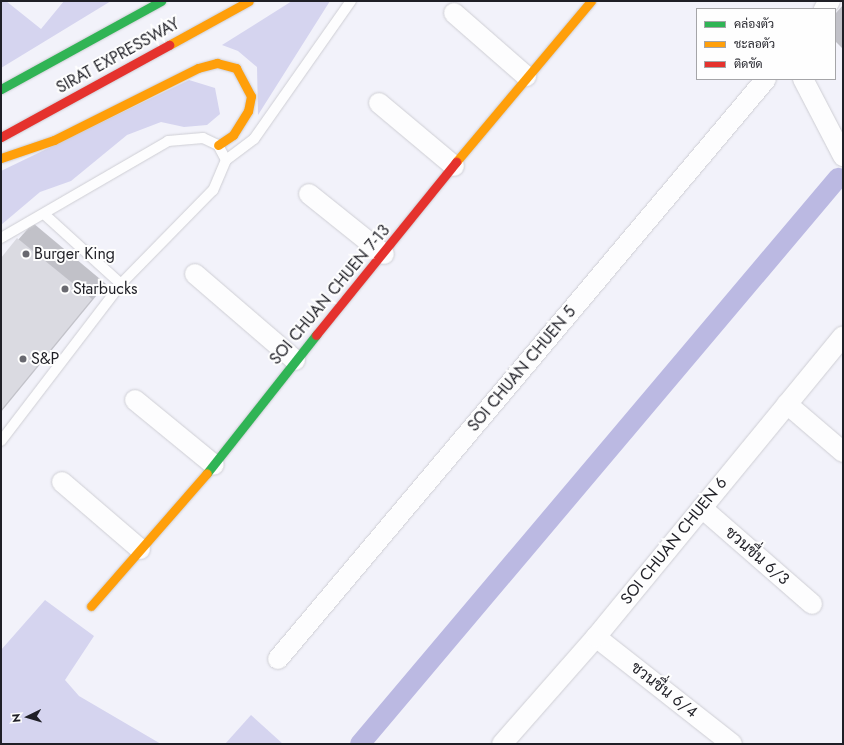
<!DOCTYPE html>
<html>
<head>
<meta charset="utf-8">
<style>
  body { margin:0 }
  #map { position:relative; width:844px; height:745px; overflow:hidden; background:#f2f2fa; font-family:Jost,Sarabun,sans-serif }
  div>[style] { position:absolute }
  .green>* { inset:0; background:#d5d4ef }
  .shadow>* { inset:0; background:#0003 }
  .canal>* { height:20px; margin:-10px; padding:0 10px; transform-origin:10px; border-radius:10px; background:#bbb9e2 }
  .building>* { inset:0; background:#dadae1 }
  .roads { filter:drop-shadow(0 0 1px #ceced4) drop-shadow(0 0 1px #ceced4) }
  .lane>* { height:10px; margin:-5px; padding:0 5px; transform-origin:5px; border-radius:5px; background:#fdfdfe }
  .street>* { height:20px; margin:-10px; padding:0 10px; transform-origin:10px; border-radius:10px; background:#fdfdfe }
  .fast>* { height:9px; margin:-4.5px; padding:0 4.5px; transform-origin:4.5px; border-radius:4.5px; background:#30b455 }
  .slow>* { height:9px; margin:-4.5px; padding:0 4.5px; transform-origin:4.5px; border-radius:4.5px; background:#ff9f0a }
  .jam>* { height:9px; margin:-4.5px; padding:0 4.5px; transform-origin:4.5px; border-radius:4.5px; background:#e5322d }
  .dots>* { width:11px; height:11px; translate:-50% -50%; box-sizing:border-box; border:2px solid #fefefe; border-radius:50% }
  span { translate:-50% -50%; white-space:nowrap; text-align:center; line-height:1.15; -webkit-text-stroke:4px #fefefe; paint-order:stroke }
  .street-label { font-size:16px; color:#1f1f26 }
  .poi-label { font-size:16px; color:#1f1f26 }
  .left { translate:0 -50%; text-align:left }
  .frame { position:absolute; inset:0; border:2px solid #1f1f26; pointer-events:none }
  .legend { position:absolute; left:696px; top:8px; width:140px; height:72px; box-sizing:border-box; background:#fefefe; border:1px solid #a5a5a8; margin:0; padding:5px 7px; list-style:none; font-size:12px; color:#1f1f26 }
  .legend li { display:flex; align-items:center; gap:8px; height:20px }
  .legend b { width:20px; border:1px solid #a5a5a8 }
  .north { position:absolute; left:8px; top:697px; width:40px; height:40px; -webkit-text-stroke:3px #fefefe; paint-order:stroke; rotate:265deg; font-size:11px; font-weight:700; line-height:16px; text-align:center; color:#1f1f26 }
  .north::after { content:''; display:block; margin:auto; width:14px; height:18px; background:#1f1f26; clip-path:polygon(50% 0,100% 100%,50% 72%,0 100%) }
</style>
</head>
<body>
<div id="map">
  <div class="green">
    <div style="clip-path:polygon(1px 1px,6px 1px,41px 29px,64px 1px,111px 1px,1px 68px)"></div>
    <div style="clip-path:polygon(292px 1px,330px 1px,258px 115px,257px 67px,238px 51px,222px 45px)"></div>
    <div style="clip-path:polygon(189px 80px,215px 88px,220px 114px,207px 125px,184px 127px,161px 122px,127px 135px,71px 181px,40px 192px,1px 225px,1px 171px)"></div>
    <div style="clip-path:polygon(45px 600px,94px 636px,65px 680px,79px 696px,161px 744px,1px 744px,1px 650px)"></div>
    <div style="clip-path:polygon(251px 715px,283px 744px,225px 744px)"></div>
  </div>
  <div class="shadow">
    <div style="clip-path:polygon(843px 5px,843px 49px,835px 41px,835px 14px)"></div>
    <div style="clip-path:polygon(33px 223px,106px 284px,1px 412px,1px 259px)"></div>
  </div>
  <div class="canal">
    <div style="left:360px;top:744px;width:741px;rotate:-49.82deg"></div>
  </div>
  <div class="building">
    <div style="clip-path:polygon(17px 238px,92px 299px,1px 410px,1px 258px)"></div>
  </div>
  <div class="roads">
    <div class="lane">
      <div style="left:226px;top:160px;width:35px;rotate:-37deg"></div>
      <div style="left:254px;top:139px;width:169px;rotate:-54.9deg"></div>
      <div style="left:1px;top:238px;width:193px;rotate:-30.1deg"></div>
      <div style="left:168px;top:141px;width:35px;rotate:-5deg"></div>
      <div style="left:203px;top:138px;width:17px;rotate:25deg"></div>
      <div style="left:218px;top:145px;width:17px;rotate:62deg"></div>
      <div style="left:226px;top:160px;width:33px;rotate:113deg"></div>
      <div style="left:213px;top:190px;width:132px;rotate:134.4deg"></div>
      <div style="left:121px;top:284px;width:104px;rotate:-137.7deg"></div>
      <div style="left:1px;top:441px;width:198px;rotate:-52.6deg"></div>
    </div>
    <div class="street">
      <div style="left:824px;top:9px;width:10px;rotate:-53deg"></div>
      <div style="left:454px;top:13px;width:96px;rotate:41.2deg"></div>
      <div style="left:803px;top:79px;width:87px;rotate:62.5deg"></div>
      <div style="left:379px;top:103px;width:98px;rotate:40deg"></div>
      <div style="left:309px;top:194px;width:96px;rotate:38.7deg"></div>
      <div style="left:195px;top:274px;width:132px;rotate:40.7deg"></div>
      <div style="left:135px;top:400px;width:102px;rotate:39.4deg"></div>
      <div style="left:787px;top:404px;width:74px;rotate:40.6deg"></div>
      <div style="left:62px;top:482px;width:103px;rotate:40.7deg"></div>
      <div style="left:702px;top:508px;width:146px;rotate:41.1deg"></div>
      <div style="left:596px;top:637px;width:173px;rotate:38.2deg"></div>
      <div style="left:278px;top:659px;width:758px;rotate:-49.92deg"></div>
      <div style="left:502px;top:744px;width:142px;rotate:-48.7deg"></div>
      <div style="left:596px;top:637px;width:389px;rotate:-50.6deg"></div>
    </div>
    <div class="fast">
      <div style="left:1px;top:89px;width:183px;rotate:-28.8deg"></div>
      <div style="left:207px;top:473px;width:176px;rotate:-51.7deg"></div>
    </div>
    <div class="slow">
      <div style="left:169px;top:45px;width:91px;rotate:-28.8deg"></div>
      <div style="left:1px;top:158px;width:56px;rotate:-18.8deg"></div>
      <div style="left:54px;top:140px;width:161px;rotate:-26.6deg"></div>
      <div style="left:198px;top:68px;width:20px;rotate:-15deg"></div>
      <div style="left:217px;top:63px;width:20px;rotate:15deg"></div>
      <div style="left:236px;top:68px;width:32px;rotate:62deg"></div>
      <div style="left:251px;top:96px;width:15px;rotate:101deg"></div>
      <div style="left:248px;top:111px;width:28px;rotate:122deg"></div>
      <div style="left:233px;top:135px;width:18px;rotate:146deg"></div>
      <div style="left:456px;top:162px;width:210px;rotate:-50deg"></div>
      <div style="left:91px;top:606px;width:176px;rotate:-48.9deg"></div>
    </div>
    <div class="jam">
      <div style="left:1px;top:137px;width:192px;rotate:-28.7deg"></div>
      <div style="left:316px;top:335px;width:223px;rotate:-51deg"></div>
    </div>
  </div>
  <div class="dots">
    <div style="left:26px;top:254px;background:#696970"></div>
    <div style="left:65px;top:289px;background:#696970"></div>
    <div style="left:23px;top:359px;background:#696970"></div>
  </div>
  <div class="street-label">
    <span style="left:118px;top:56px;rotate:-29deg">SIRAT EXPRESSWAY</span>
    <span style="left:330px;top:295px;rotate:-50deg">SOI CHUAN CHUEN 7-13</span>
    <span style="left:522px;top:369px;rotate:-50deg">SOI CHUAN CHUEN 5</span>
    <span style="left:674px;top:541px;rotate:-51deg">SOI CHUAN CHUEN 6</span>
    <span style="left:757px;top:556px;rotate:41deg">ชวนชื่น 6/3</span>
    <span style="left:664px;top:690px;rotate:38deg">ชวนชื่น 6/4</span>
  </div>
  <div class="poi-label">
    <span class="left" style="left:34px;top:254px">Burger King</span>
    <span class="left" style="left:73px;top:289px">Starbucks</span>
    <span class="left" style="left:31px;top:359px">S&amp;P</span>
  </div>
  <div class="frame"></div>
  <ul class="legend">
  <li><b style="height:5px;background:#30b455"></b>คล่องตัว</li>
  <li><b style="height:5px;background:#ff9f0a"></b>ชะลอตัว</li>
  <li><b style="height:5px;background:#e5322d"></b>ติดขัด</li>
  </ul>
  <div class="north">N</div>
</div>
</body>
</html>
